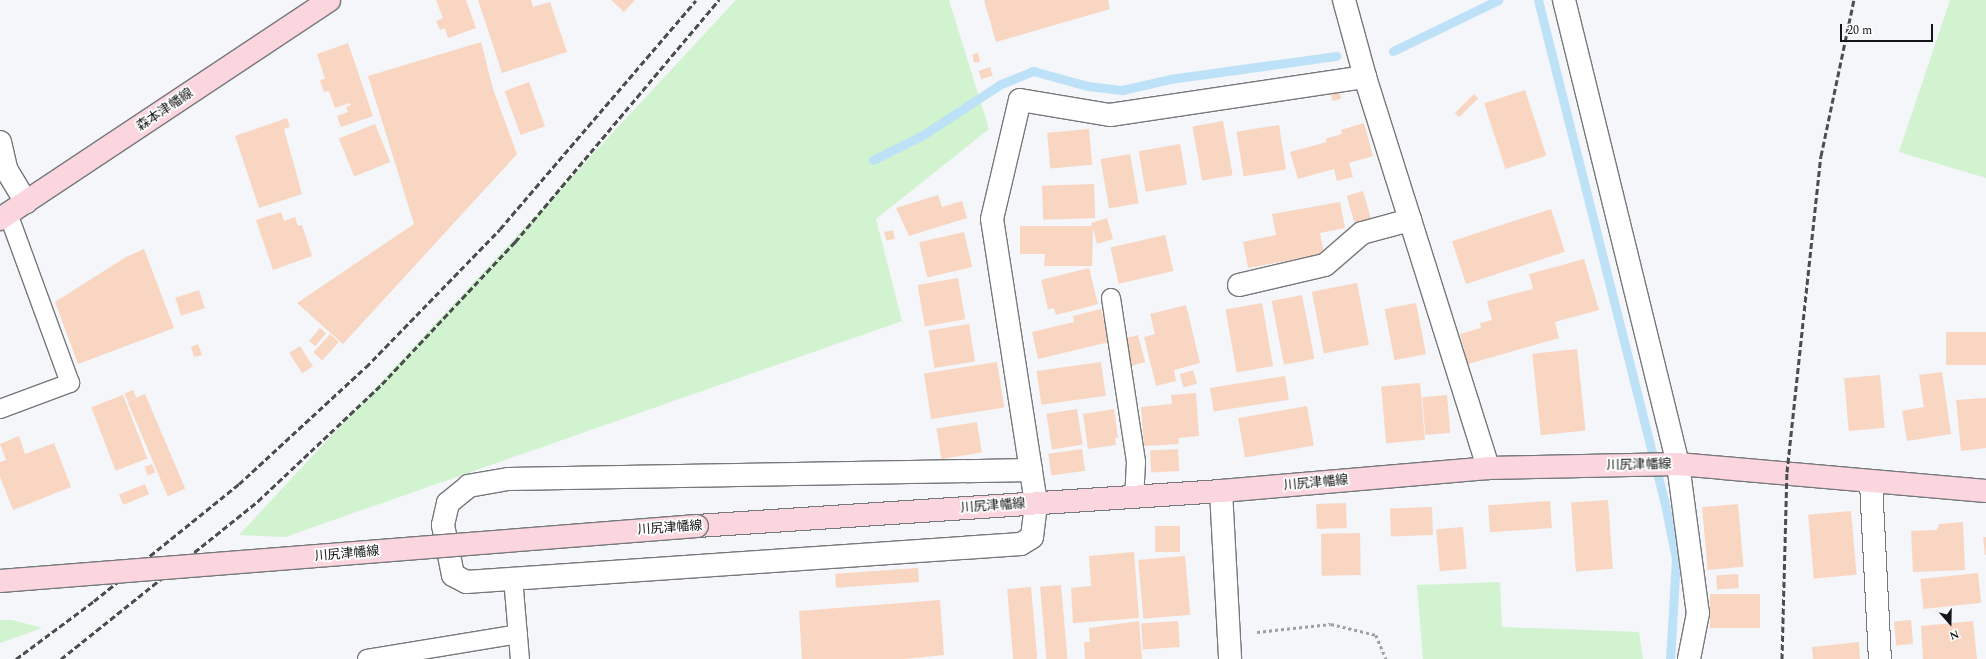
<!DOCTYPE html>
<meta charset="utf-8">
<style>
body{margin:0}
#map{position:relative;width:1986px;height:659px;overflow:hidden;background:#f4f6f9;font-family:Spectral,"Noto Sans JP",serif}
div>[style]{position:absolute}
[style*='--x']{left:calc(var(--x)*1px);top:calc(var(--y)*1px);width:calc(var(--w)*1px);rotate:calc(var(--a)*1deg)}
.green>*{inset:0;background:#d1f3cf}
.stream>*{height:9px;margin:-4.5px;padding:0 4.5px;transform-origin:4.5px;border-radius:4.5px;background:#bde1f6}
.building>*{inset:0;background:#f9d6c2;transform-origin:0 0}
.path>*{height:2.5px;margin-top:-1.25px;transform-origin:0;background:repeating-linear-gradient(90deg,#9ea0a2 0 3px,transparent 0 6px)}
.roads{filter:drop-shadow(1px 0 #76787b) drop-shadow(-1px 0 #76787b) drop-shadow(0 1px #76787b) drop-shadow(0 -1px #76787b)}
.service>*{height:18px;margin:-9px;padding:0 9px;transform-origin:9px;border-radius:9px;background:#fff}
.minor>*{height:22px;margin:-11px;padding:0 11px;transform-origin:11px;border-radius:11px;background:#fff}
.tertiary>*{height:22px;margin:-11px;padding:0 11px;transform-origin:11px;border-radius:11px;background:#fff}
.secondary>*{height:22px;margin:-11px;padding:0 11px;transform-origin:11px;border-radius:11px;background:#fbd6de}
.rail>*{height:3px;margin-top:-1.5px;transform-origin:0;background:repeating-linear-gradient(90deg,#4b4c4e 0 6px,transparent 0 9px)}
.bridges{filter:drop-shadow(1px 0 #76787b) drop-shadow(-1px 0 #76787b) drop-shadow(0 1px #76787b) drop-shadow(0 -1px #76787b)}
.secondary-bridge>*{height:22px;margin:-11px;padding:0 11px;transform-origin:11px;border-radius:11px;background:#fbd6de}
span{translate:-50% -50%;white-space:nowrap;text-align:center;line-height:1.15;-webkit-text-stroke:3.5px #fff;paint-order:stroke}
.street-label{font-size:13px;color:#141516}
.north{position:absolute;left:1930px;top:603px;width:40px;height:40px;-webkit-text-stroke:3px #fff;paint-order:stroke;rotate:160deg;font-size:11px;font-weight:700;line-height:16px;text-align:center;color:#141516}
.north::after{content:'';display:block;margin:auto;width:14px;height:18px;background:#141516;clip-path:polygon(50% 0,100% 100%,50% 72%,0 100%)}
.scale{position:absolute;left:1840px;top:24px;width:93px;height:18px;box-sizing:border-box;border:2px solid #141516;border-top:0;padding-left:5px;font-size:12px;line-height:14px;white-space:nowrap;color:#141516;-webkit-text-stroke:3px #fff;paint-order:stroke}
</style>
<div id="map">
<div class="green">
<i style="clip-path:polygon(736px 0,949px 0,989px 129px,876px 219px,902px 321px,285px 537px,239px 535px)"></i>
<i style="clip-path:polygon(1950px 0,1986px 0,1986px 178px,1899px 152px)"></i>
<i style="clip-path:polygon(1500px 582px,1502px 627px,1639px 632px,1643px 659px,1423px 659px,1417px 585px)"></i>
<i style="clip-path:polygon(0 620px,12px 620px,42px 628px,0 643px)"></i>
</div>
<div class="stream">
<i style="--x:1538;--y:0;--w:520;--a:75.86"></i>
<i style="--x:1665;--y:504;--w:56;--a:78.7"></i>
<i style="--x:1676;--y:559;--w:100;--a:93.4"></i>
<i style="--x:1393;--y:51;--w:117;--a:-25.9"></i>
<i style="--x:873;--y:160;--w:56;--a:-26.6"></i>
<i style="--x:923;--y:135;--w:93;--a:-33.2"></i>
<i style="--x:1001;--y:84;--w:35;--a:-22"></i>
<i style="--x:1033;--y:71;--w:57;--a:15.3"></i>
<i style="--x:1088;--y:86;--w:34;--a:7"></i>
<i style="--x:1122;--y:90;--w:49;--a:-12.9"></i>
<i style="--x:1170;--y:79;--w:168;--a:-7.9"></i>
</div>
<div class="building">
<i style="clip-path:polygon(436px 0,466px 0,476px 28px,448px 38px,445px 28px,440px 30px,436px 21px,443px 18px)"></i>
<i style="clip-path:polygon(478px 0,531px 0,533px 7px,550px 2px,567px 52px,502px 73px)"></i>
<i style="clip-path:polygon(611px 0,635px 0,624px 12px)"></i>
<i style="clip-path:polygon(984px 0,1108px 0,1110px 9px,996px 42px)"></i>
<i style="clip-path:polygon(481px 42px,493px 89px,517px 154px,343px 344px,297px 303px,414px 224px,368px 76px)"></i>
<i style="clip-path:polygon(348px 43px,373px 116px,341px 127px,337px 116px,348px 112px,346px 107px,351px 105px,350px 103px,335px 108px,329px 91px,324px 92px,320px 80px,325px 79px,317px 54px)"></i>
<i style="left:978px;top:53px;width:9px;height:6px;rotate:77deg"></i>
<i style="left:990px;top:67px;width:9px;height:12px;rotate:72deg"></i>
<i style="left:529px;top:82px;width:47px;height:26px;rotate:70deg"></i>
<i style="left:1525px;top:90px;width:69px;height:43px;rotate:72deg"></i>
<i style="clip-path:polygon(1340px 93px,1341px 99px,1332px 101px,1331px 94px)"></i>
<i style="left:1474px;top:94px;width:6px;height:27px;rotate:45deg"></i>
<i style="clip-path:polygon(287px 118px,290px 127px,284px 129px,302px 194px,259px 208px,235px 136px)"></i>
<i style="left:1223px;top:121px;width:55px;height:31px;rotate:80deg"></i>
<i style="clip-path:polygon(1364px 123px,1373px 156px,1349px 163px,1353px 177px,1337px 181px,1334px 169px,1298px 179px,1290px 152px,1327px 142px,1325px 139px,1342px 134px,1341px 130px)"></i>
<i style="left:375px;top:124px;width:41px;height:39px;rotate:68deg"></i>
<i style="left:1279px;top:125px;width:45px;height:43px;rotate:81deg"></i>
<i style="left:1089px;top:129px;width:36px;height:42px;rotate:85deg"></i>
<i style="left:1180px;top:144px;width:41px;height:42px;rotate:80deg"></i>
<i style="left:1130px;top:154px;width:50px;height:30px;rotate:80deg"></i>
<i style="left:1094px;top:184px;width:34px;height:52px;rotate:88deg"></i>
<i style="left:1363px;top:191px;width:32px;height:17px;rotate:74deg"></i>
<i style="clip-path:polygon(938px 195px,942px 207px,962px 201px,967px 218px,909px 236px,896px 208px)"></i>
<i style="clip-path:polygon(1340px 202px,1345px 228px,1320px 233px,1324px 254px,1248px 268px,1243px 242px,1276px 235px,1272px 214px)"></i>
<i style="left:1551px;top:209px;width:45px;height:104px;rotate:72deg"></i>
<i style="clip-path:polygon(281px 212px,284px 221px,295px 217px,298px 226px,302px 225px,312px 256px,273px 270px,256px 220px)"></i>
<i style="clip-path:polygon(1107px 218px,1113px 239px,1097px 244px,1093px 228px,1092px 266px,1044px 266px,1045px 254px,1020px 254px,1020px 226px,1092px 226px,1091px 223px)"></i>
<i style="left:893px;top:230px;width:9px;height:9px;rotate:77deg"></i>
<i style="left:964px;top:232px;width:36px;height:46px;rotate:77deg"></i>
<i style="left:1165px;top:235px;width:37px;height:56px;rotate:77deg"></i>
<i style="clip-path:polygon(144px 249px,174px 328px,78px 364px,55px 302px,126px 257px)"></i>
<i style="clip-path:polygon(1584px 259px,1599px 310px,1555px 322px,1559px 338px,1468px 364px,1460px 334px,1481px 328px,1480px 323px,1492px 320px,1487px 301px,1533px 289px,1529px 274px)"></i>
<i style="clip-path:polygon(1089px 268px,1098px 304px,1056px 315px,1054px 308px,1048px 309px,1041px 280px)"></i>
<i style="left:958px;top:278px;width:42px;height:41px;rotate:80deg"></i>
<i style="left:1357px;top:283px;width:63px;height:46px;rotate:79deg"></i>
<i style="left:199px;top:290px;width:19px;height:25px;rotate:72deg"></i>
<i style="left:1302px;top:295px;width:65px;height:31px;rotate:79deg"></i>
<i style="left:1262px;top:303px;width:64px;height:37px;rotate:80deg"></i>
<i style="left:1416px;top:303px;width:52px;height:32px;rotate:79deg"></i>
<i style="clip-path:polygon(1186px 305px,1200px 363px,1174px 370px,1176px 381px,1156px 386px,1144px 337px,1155px 334px,1150px 314px)"></i>
<i style="clip-path:polygon(1101px 309px,1109px 342px,1038px 359px,1032px 332px,1074px 322px,1073px 316px)"></i>
<i style="left:969px;top:324px;width:38px;height:41px;rotate:81deg"></i>
<i style="left:320px;top:328px;width:8px;height:17px;rotate:40deg"></i>
<i style="left:1986px;top:332px;width:33px;height:40px;rotate:90deg"></i>
<i style="left:330px;top:334px;width:12px;height:25px;rotate:42deg"></i>
<i style="left:1138px;top:335px;width:28px;height:16px;rotate:75deg"></i>
<i style="clip-path:polygon(198px 344px,202px 355px,194px 357px,191px 347px)"></i>
<i style="left:300px;top:346px;width:24px;height:13px;rotate:57deg"></i>
<i style="left:1577px;top:349px;width:82px;height:45px;rotate:84deg"></i>
<i style="left:997px;top:362px;width:46px;height:74px;rotate:81deg"></i>
<i style="left:1101px;top:362px;width:34px;height:65px;rotate:82deg"></i>
<i style="left:1193px;top:370px;width:14px;height:14px;rotate:73deg"></i>
<i style="clip-path:polygon(1942px 372px,1951px 434px,1907px 441px,1902px 411px,1924px 407px,1919px 375px)"></i>
<i style="left:1880px;top:375px;width:53px;height:36px;rotate:85deg"></i>
<i style="left:1285px;top:376px;width:24px;height:76px;rotate:81deg"></i>
<i style="left:1420px;top:383px;width:57px;height:39px;rotate:85deg"></i>
<i style="left:133px;top:390px;width:8px;height:9px;rotate:67deg"></i>
<i style="clip-path:polygon(1196px 393px,1199px 436px,1178px 438px,1179px 444px,1144px 446px,1141px 407px,1172px 404px,1171px 395px)"></i>
<i style="left:145px;top:394px;width:103px;height:19px;rotate:67deg"></i>
<i style="left:123px;top:395px;width:68px;height:34px;rotate:69deg"></i>
<i style="left:1447px;top:395px;width:38px;height:25px;rotate:85deg"></i>
<i style="clip-path:polygon(1986px 398px,1986px 448px,1961px 451px,1956px 400px)"></i>
<i style="left:1307px;top:406px;width:40px;height:70px;rotate:80deg"></i>
<i style="left:1077px;top:409px;width:36px;height:31px;rotate:81deg"></i>
<i style="clip-path:polygon(1114px 409px,1118px 438px,1115px 438px,1116px 445px,1088px 449px,1083px 414px)"></i>
<i style="left:977px;top:422px;width:31px;height:41px;rotate:81deg"></i>
<i style="clip-path:polygon(19px 436px,25px 454px,54px 443px,71px 487px,13px 510px,0 477px,0 462px,6px 460px,0 444px)"></i>
<i style="left:1082px;top:449px;width:22px;height:34px;rotate:82deg"></i>
<i style="left:1178px;top:449px;width:22px;height:28px;rotate:87deg"></i>
<i style="left:152px;top:464px;width:9px;height:8px;rotate:69deg"></i>
<i style="left:145px;top:484px;width:11px;height:28px;rotate:68deg"></i>
<i style="left:1608px;top:500px;width:69px;height:37px;rotate:86deg"></i>
<i style="left:1550px;top:501px;width:27px;height:62px;rotate:86deg"></i>
<i style="left:1346px;top:503px;width:25px;height:30px;rotate:88deg"></i>
<i style="left:1738px;top:504px;width:63px;height:36px;rotate:85deg"></i>
<i style="left:1432px;top:507px;width:28px;height:42px;rotate:88deg"></i>
<i style="left:1851px;top:511px;width:64px;height:43px;rotate:85deg"></i>
<i style="clip-path:polygon(1963px 522px,1965px 570px,1913px 572px,1911px 531px,1937px 530px,1939px 524px)"></i>
<i style="left:1155px;top:526px;width:25px;height:26px"></i>
<i style="left:1463px;top:527px;width:42px;height:27px;rotate:85deg"></i>
<i style="left:1360px;top:533px;width:42px;height:39px;rotate:89deg"></i>
<i style="clip-path:polygon(1983px 537px,1986px 537px,1986px 555px,1985px 555px)"></i>
<i style="clip-path:polygon(1134px 552px,1139px 618px,1073px 623px,1071px 588px,1091px 586px,1089px 556px)"></i>
<i style="left:1185px;top:556px;width:59px;height:47px;rotate:85deg"></i>
<i style="left:918px;top:568px;width:14px;height:83px;rotate:86deg"></i>
<i style="left:1978px;top:573px;width:30px;height:58px;rotate:84deg"></i>
<i style="left:1738px;top:574px;width:14px;height:22px;rotate:86deg"></i>
<i style="left:1061px;top:585px;width:74px;height:21px;rotate:85deg"></i>
<i style="left:1031px;top:587px;width:72px;height:24px;rotate:85deg"></i>
<i style="left:1710px;top:594px;width:50px;height:34px"></i>
<i style="clip-path:polygon(940px 600px,944px 655px,904px 659px,802px 659px,799px 611px)"></i>
<i style="left:1911px;top:620px;width:24px;height:17px;rotate:85deg"></i>
<i style="clip-path:polygon(1139px 621px,1142px 659px,1085px 659px,1084px 642px,1090px 642px,1089px 628px)"></i>
<i style="left:1178px;top:621px;width:26px;height:37px;rotate:86deg"></i>
<i style="clip-path:polygon(1973px 621px,1977px 659px,1923px 659px,1921px 626px)"></i>
<i style="clip-path:polygon(1859px 642px,1860px 659px,1813px 659px,1812px 647px)"></i>
</div>
<div class="path">
<i style="--x:1257;--y:632;--w:74;--a:-6.2"></i>
<i style="--x:1331;--y:624;--w:46;--a:13.7"></i>
<i style="--x:1376;--y:635;--w:26;--a:67"></i>
</div>
<div class="roads">
<div class="service">
<i style="--x:1111;--y:298;--w:166;--a:81.3"></i>
<i style="--x:1136;--y:462;--w:35;--a:93"></i>
<i style="--x:0;--y:409;--w:75;--a:-20.4"></i>
<i style="--x:70;--y:383;--w:180;--a:-110.1"></i>
<i style="--x:513;--y:578;--w:81;--a:85.1"></i>
<i style="--x:367;--y:659;--w:153;--a:-9.4"></i>
</div>
<div class="minor">
<i style="--x:1344;--y:0;--w:80;--a:74.7"></i>
<i style="--x:1365;--y:77;--w:410;--a:72.5"></i>
<i style="--x:1564;--y:0;--w:478;--a:76.2"></i>
<i style="--x:1678;--y:464;--w:150;--a:82.4"></i>
<i style="--x:1698;--y:613;--w:47;--a:101.1"></i>
<i style="--x:0;--y:142;--w:28;--a:77"></i>
<i style="--x:6;--y:169;--w:39;--a:59"></i>
<i style="--x:1239;--y:285;--w:88;--a:-13.1"></i>
<i style="--x:1325;--y:265;--w:49;--a:-40.9"></i>
<i style="--x:1362;--y:233;--w:50;--a:-15.2"></i>
<i style="--x:1031;--y:470;--w:523;--a:179.01"></i>
<i style="--x:508;--y:479;--w:40;--a:170"></i>
<i style="--x:469;--y:486;--w:27;--a:141"></i>
<i style="--x:448;--y:503;--w:23;--a:103"></i>
<i style="--x:443;--y:525;--w:51;--a:78.7"></i>
<i style="--x:453;--y:575;--w:15;--a:28"></i>
<i style="--x:466;--y:582;--w:556;--a:-3.92"></i>
<i style="--x:1021;--y:544;--w:13;--a:-32"></i>
<i style="--x:1032;--y:537;--w:34;--a:-83"></i>
<i style="--x:1036;--y:503;--w:287;--a:-98.8"></i>
<i style="--x:992;--y:219;--w:122;--a:-76.8"></i>
<i style="--x:1020;--y:100;--w:91;--a:9.5"></i>
<i style="--x:1110;--y:115;--w:258;--a:-8.5"></i>
<i style="--x:1871;--y:483;--w:176;--a:87.1"></i>
</div>
<div class="tertiary">
<i style="--x:1221;--y:491;--w:168;--a:86.9"></i>
</div>
<div class="secondary">
<i style="--x:0;--y:219;--w:395;--a:-33.6"></i>
<i style="--x:697;--y:526;--w:525;--a:-3.82"></i>
<i style="--x:1221;--y:491;--w:268;--a:-4.9"></i>
<i style="--x:1488;--y:468;--w:190;--a:-1.2"></i>
<i style="--x:1678;--y:464;--w:309;--a:5"></i>
</div>
</div>
<div class="rail">
<i style="--x:16;--y:659;--w:97;--a:-36.6"></i>
<i style="--x:94;--y:601;--w:186;--a:-38.9"></i>
<i style="--x:239;--y:484;--w:173;--a:-42.7"></i>
<i style="--x:366;--y:367;--w:192;--a:-45.8"></i>
<i style="--x:500;--y:229;--w:301;--a:-49.4"></i>
<i style="--x:61;--y:659;--w:253;--a:-38.7"></i>
<i style="--x:258;--y:501;--w:170;--a:-43.3"></i>
<i style="--x:382;--y:384;--w:195;--a:-46.9"></i>
<i style="--x:515;--y:242;--w:317;--a:-49.9"></i>
<i style="--x:1782;--y:659;--w:187;--a:-88.5"></i>
<i style="--x:1787;--y:472;--w:318;--a:-83.9"></i>
<i style="--x:1821;--y:156;--w:159;--a:-78.1"></i>
</div>
<div class="bridges">
<div class="secondary-bridge">
<i style="--x:0;--y:581;--w:699;--a:-4.51"></i>
</div>
</div>
<div class="street-label">
<span style="left:165px;top:110px;rotate:-34deg">森本津幡線</span>
<span style="left:1639px;top:465px;rotate:-1deg">川尻津幡線</span>
<span style="left:1316px;top:483px;rotate:-5deg">川尻津幡線</span>
<span style="left:993px;top:506px;rotate:-4deg">川尻津幡線</span>
<span style="left:670px;top:528px;rotate:-4deg">川尻津幡線</span>
<span style="left:347px;top:554px;rotate:-5deg">川尻津幡線</span>
</div>
<div class="north">N</div>
<div class="scale">20 m</div>
</div>
